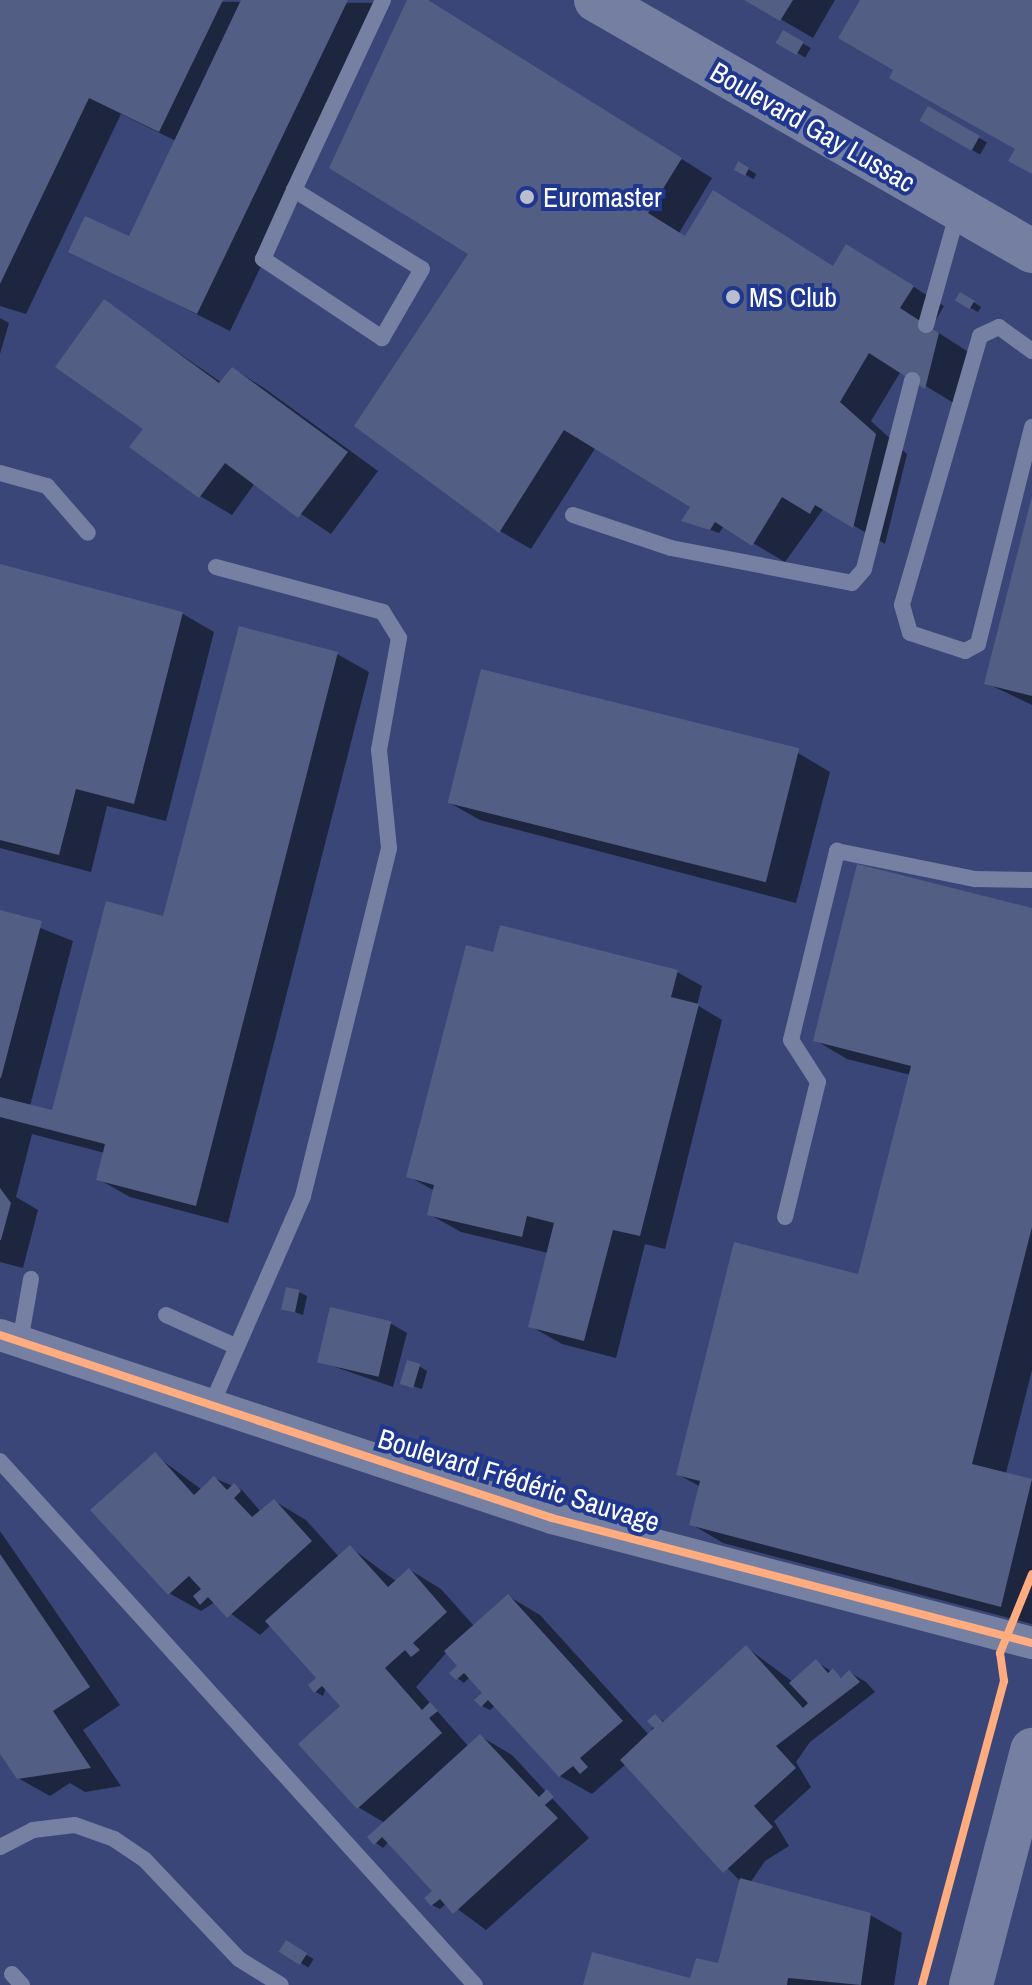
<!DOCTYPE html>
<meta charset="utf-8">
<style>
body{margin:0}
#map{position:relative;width:1032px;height:1985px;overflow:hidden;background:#394677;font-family:"Archivo Narrow",sans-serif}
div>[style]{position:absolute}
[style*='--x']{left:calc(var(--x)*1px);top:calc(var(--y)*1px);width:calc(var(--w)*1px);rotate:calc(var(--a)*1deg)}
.shadow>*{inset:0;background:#0007;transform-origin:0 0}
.building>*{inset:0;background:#535e85;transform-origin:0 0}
.service>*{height:16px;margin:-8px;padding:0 8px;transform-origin:8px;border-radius:8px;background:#7680a2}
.minor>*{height:32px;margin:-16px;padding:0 16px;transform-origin:16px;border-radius:16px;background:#7680a2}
.primary>*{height:44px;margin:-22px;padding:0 22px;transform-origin:22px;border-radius:22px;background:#757fa2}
.cycleway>*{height:8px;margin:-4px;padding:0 4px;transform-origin:4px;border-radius:4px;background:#ffac80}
.dots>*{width:22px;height:22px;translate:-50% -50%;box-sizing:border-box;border:4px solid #203790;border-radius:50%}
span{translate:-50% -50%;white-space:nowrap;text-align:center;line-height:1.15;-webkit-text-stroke:8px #203790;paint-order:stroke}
.street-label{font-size:28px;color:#fff}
.poi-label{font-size:28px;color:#fff}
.left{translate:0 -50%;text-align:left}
</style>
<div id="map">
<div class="shadow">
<i style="clip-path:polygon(0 0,387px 3px,230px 331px,71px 251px,130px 239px,176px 141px,121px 114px,26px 314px,0 306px)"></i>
<i style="clip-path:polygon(409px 0,444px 11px,712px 178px,679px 233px,686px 238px,835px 268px,879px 265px,944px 306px,931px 328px,970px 353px,957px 405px,901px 371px,871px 421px,907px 454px,885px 544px,824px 508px,785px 562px,724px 526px,719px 533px,684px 520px,692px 506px,596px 447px,531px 549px,500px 531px,471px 254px)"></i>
<i style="clip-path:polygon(748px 0,835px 0,813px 38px)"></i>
<i style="left:783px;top:32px;width:32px;height:11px;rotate:30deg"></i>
<i style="left:929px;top:109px;width:67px;height:14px;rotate:30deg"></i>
<i style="left:739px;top:164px;width:20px;height:6px;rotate:30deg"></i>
<i style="clip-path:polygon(961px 294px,981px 307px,978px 312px,957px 300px)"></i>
<i style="clip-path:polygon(105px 302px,222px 383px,233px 369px,264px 388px,378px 471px,331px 534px,255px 483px,232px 515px,200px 496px)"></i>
<i style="clip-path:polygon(0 318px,9px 323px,0 354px)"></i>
<i style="clip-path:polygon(1032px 509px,1032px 705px,986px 683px)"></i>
<i style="clip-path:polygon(0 566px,183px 614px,214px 632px,166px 821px,107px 806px,91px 872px,0 848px)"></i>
<i style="clip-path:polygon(337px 654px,369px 672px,228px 1223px,130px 1197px,98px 1179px,105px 1153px,32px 1134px,16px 1197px,38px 1210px,23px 1268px,0 1262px,0 912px,73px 941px,30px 1106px,53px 1113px,164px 918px)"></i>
<i style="clip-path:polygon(798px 753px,830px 772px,796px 903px,480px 820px,448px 802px)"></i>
<i style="clip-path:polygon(1032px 910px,1032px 1370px,1006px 1473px,1032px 1481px,1032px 1624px,723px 1543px,691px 1524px,701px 1487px,679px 1475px,860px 1276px,911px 1075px,847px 1059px,815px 1040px)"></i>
<i style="clip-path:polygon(494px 954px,677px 972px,702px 986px,697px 1005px,722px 1020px,665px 1249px,645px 1244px,616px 1358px,562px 1344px,530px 1326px,548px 1253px,461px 1232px,429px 1214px,435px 1191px,408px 1176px)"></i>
<i style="clip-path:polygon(299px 1292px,307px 1296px,303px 1315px,283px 1308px)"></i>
<i style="clip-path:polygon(390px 1323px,407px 1333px,393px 1387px,318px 1361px)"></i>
<i style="clip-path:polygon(419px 1366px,427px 1371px,422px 1389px,403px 1383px)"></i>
<i style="clip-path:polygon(155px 1455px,202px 1490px,214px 1478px,242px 1490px,261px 1512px,274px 1501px,306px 1520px,340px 1558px,350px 1547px,397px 1582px,410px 1570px,441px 1589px,474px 1626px,508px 1596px,540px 1615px,650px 1736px,656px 1716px,665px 1722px,746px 1647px,793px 1682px,817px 1662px,843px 1679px,849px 1672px,866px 1682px,875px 1692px,810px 1742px,796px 1762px,811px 1787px,774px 1821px,789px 1846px,765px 1861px,750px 1883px,870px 1915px,902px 1933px,894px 1985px,585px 1985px,692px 1981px,719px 1965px,741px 1882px,626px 1764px,592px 1794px,560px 1776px,499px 1702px,490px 1710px,482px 1706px,486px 1693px,474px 1673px,464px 1683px,457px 1678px,460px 1666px,447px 1652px,416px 1687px,469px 1747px,480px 1736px,512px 1755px,589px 1838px,486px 1930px,448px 1902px,440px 1909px,432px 1905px,441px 1896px,392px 1838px,383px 1848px,376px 1843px,385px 1823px,358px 1807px,343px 1707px,328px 1682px,323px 1696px,316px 1692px,324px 1677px,271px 1625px,260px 1635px,215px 1602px,201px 1611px,169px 1593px)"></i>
<i style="clip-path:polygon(0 1531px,120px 1705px,83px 1730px,121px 1786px,85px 1792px,70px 1783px,50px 1796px,18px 1778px,0 1750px)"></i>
<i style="left:287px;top:1943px;width:31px;height:10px;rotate:31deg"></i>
</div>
<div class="building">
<i style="clip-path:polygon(0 0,223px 0,159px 132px,89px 98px,0 284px)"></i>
<i style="clip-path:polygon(241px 0,348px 0,197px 314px,68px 252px,85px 216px,129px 236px)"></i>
<i style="clip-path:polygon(407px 0,428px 0,682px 158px,648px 213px,685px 236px,713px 190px,833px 266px,846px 244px,914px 286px,900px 308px,939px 333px,925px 389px,869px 353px,840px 402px,876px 434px,853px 528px,815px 505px,810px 514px,782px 497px,752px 546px,715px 522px,710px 530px,681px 521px,690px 507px,564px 430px,499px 533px,354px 426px,468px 254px,329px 168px)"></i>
<i style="clip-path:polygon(744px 0,793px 0,780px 21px)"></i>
<i style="clip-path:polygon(860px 0,1032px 0,1032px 174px,1008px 161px,1015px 149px,889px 78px,893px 70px,838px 38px)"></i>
<i style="left:783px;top:30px;width:24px;height:15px;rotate:30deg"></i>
<i style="left:928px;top:106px;width:60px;height:17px;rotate:30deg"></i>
<i style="clip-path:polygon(738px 161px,749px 168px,745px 176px,734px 170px)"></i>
<i style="left:960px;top:292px;width:17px;height:10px;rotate:31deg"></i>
<i style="clip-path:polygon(104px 299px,219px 383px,232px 367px,348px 452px,298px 518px,225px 463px,199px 498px,129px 447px,143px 429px,55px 367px)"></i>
<i style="clip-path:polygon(1032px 496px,1032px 696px,984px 684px)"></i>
<i style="clip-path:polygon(0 564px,183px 612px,134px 804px,76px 789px,59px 855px,0 840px)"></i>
<i style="clip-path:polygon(239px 626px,338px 652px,196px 1206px,96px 1180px,105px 1144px,0 1117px,0 1097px,52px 1110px,106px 901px,163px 916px)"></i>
<i style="left:481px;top:669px;width:328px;height:138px;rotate:14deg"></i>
<i style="clip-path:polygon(857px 864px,1032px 908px,1032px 1227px,972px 1464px,1032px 1479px,1001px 1607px,689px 1525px,700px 1481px,676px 1475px,734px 1242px,858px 1274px,911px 1066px,813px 1041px)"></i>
<i style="clip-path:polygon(0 910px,42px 921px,1px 1078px,0 1078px)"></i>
<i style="clip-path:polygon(500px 925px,678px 970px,671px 997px,699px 1004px,640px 1236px,613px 1230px,584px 1341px,528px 1327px,554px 1223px,527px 1216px,522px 1237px,427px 1215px,434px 1185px,406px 1177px,466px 945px,493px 952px)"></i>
<i style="clip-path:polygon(0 1188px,11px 1203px,1px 1240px,0 1240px)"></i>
<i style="left:286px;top:1287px;width:14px;height:23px;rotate:12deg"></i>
<i style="left:330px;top:1307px;width:63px;height:57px;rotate:13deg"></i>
<i style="left:407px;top:1360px;width:14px;height:25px;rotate:17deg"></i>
<i style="clip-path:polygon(155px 1452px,194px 1495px,214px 1476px,227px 1490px,234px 1483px,241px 1491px,234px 1498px,252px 1517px,274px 1499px,312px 1541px,227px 1618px,208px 1597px,200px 1605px,193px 1596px,201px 1589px,189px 1576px,168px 1595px,90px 1510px)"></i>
<i style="clip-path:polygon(350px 1545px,388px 1587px,409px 1568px,447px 1612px,413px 1643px,420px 1650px,411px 1657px,405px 1650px,385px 1668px,422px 1710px,430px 1702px,438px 1711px,429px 1718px,442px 1733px,357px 1809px,298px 1744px,340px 1706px,322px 1686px,314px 1693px,308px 1685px,316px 1678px,265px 1621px)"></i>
<i style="clip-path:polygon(0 1554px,90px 1687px,53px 1711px,91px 1768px,17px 1779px,0 1754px)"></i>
<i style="clip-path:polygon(508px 1594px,623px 1721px,580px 1758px,588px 1767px,580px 1774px,573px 1766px,559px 1777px,488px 1700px,481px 1707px,474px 1700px,482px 1693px,464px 1673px,456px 1680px,449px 1673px,457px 1666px,444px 1651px)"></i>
<i style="clip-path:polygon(746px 1645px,803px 1708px,808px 1703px,789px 1683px,816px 1659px,828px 1673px,833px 1668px,841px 1678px,849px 1670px,860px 1682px,776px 1746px,796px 1768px,754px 1806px,773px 1827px,723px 1873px,620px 1760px,654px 1728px,647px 1721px,655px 1714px,663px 1722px)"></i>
<i style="clip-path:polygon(480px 1734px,539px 1797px,547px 1789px,554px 1797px,545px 1805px,558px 1818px,453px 1914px,440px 1899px,431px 1906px,424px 1898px,432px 1891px,382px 1837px,374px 1845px,367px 1837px)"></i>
<i style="clip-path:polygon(740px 1878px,871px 1913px,861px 1985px,788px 1978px,787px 1985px,583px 1985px,592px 1952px,690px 1978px,696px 1958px,718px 1963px)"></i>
<i style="left:286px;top:1940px;width:25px;height:14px;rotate:32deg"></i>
</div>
<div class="service">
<i style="--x:294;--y:190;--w:150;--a:31.7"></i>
<i style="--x:422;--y:269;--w:80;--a:120.1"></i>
<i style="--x:382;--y:338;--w:143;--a:-146.4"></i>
<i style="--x:263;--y:259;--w:76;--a:-65.8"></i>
<i style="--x:294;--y:190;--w:210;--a:-64.9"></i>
<i style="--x:926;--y:325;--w:118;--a:-74.3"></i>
<i style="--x:1032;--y:351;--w:41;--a:-144"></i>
<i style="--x:999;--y:327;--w:21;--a:155"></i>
<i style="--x:980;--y:336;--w:280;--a:106.2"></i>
<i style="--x:902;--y:605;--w:29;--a:74"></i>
<i style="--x:910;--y:633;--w:58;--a:18.1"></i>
<i style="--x:965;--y:651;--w:15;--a:-28"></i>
<i style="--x:978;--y:644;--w:224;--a:-76"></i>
<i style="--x:0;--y:473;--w:49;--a:15.5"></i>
<i style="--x:47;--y:486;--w:62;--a:48.9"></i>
<i style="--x:573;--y:515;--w:103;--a:18.6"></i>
<i style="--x:671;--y:548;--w:184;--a:10.9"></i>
<i style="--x:852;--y:583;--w:18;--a:-49"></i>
<i style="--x:864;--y:569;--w:195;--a:-75.7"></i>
<i style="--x:785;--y:1217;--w:139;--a:-76.3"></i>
<i style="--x:818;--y:1082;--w:50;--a:-122.7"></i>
<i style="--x:791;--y:1040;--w:195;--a:-76.3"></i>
<i style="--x:837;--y:851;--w:141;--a:11.5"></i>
<i style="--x:975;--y:879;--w:57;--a:1"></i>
<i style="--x:166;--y:1315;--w:76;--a:24.2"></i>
<i style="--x:20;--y:1342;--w:64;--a:-80.1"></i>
<i style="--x:211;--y:1406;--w:229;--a:-66.3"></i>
<i style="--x:303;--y:1196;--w:358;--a:-76.1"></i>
<i style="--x:389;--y:848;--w:99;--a:-95.8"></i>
<i style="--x:379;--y:750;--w:114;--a:-79.9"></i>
<i style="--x:399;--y:638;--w:31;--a:-122"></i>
<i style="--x:383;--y:612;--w:173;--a:-164.9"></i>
<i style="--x:0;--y:1461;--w:707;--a:47.81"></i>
<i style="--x:0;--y:1847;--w:37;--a:-27"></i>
<i style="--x:33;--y:1830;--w:42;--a:-6.8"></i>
<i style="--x:75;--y:1825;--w:41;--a:19.7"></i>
<i style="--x:114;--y:1839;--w:36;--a:34"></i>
<i style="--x:144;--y:1859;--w:138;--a:46.5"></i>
<i style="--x:239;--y:1959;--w:49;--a:31.8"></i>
<i style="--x:12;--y:1974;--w:15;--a:48"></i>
</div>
<div class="minor">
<i style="--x:0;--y:1335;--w:582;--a:18.34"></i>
<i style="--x:552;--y:1518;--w:496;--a:14.6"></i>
</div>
<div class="primary">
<i style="--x:596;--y:0;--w:503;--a:29.93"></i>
<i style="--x:971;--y:1985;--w:243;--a:-75.4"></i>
</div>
<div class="cycleway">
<i style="--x:0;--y:1335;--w:582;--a:18.34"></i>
<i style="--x:552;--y:1518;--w:496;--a:14.6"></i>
<i style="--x:922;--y:1985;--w:315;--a:-74.9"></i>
<i style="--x:1004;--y:1681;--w:28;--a:-98"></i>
<i style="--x:1000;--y:1653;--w:85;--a:-67.9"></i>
</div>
<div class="dots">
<i style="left:527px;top:197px;background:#babecf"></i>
<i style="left:733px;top:297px;background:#babecf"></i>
</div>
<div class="street-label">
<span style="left:813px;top:127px;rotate:30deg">Boulevard Gay Lussac</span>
<span style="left:519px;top:1480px;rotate:17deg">Boulevard Frédéric Sauvage</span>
</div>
<div class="poi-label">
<span class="left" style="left:543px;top:197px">Euromaster</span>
<span class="left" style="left:749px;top:297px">MS Club</span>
</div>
</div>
